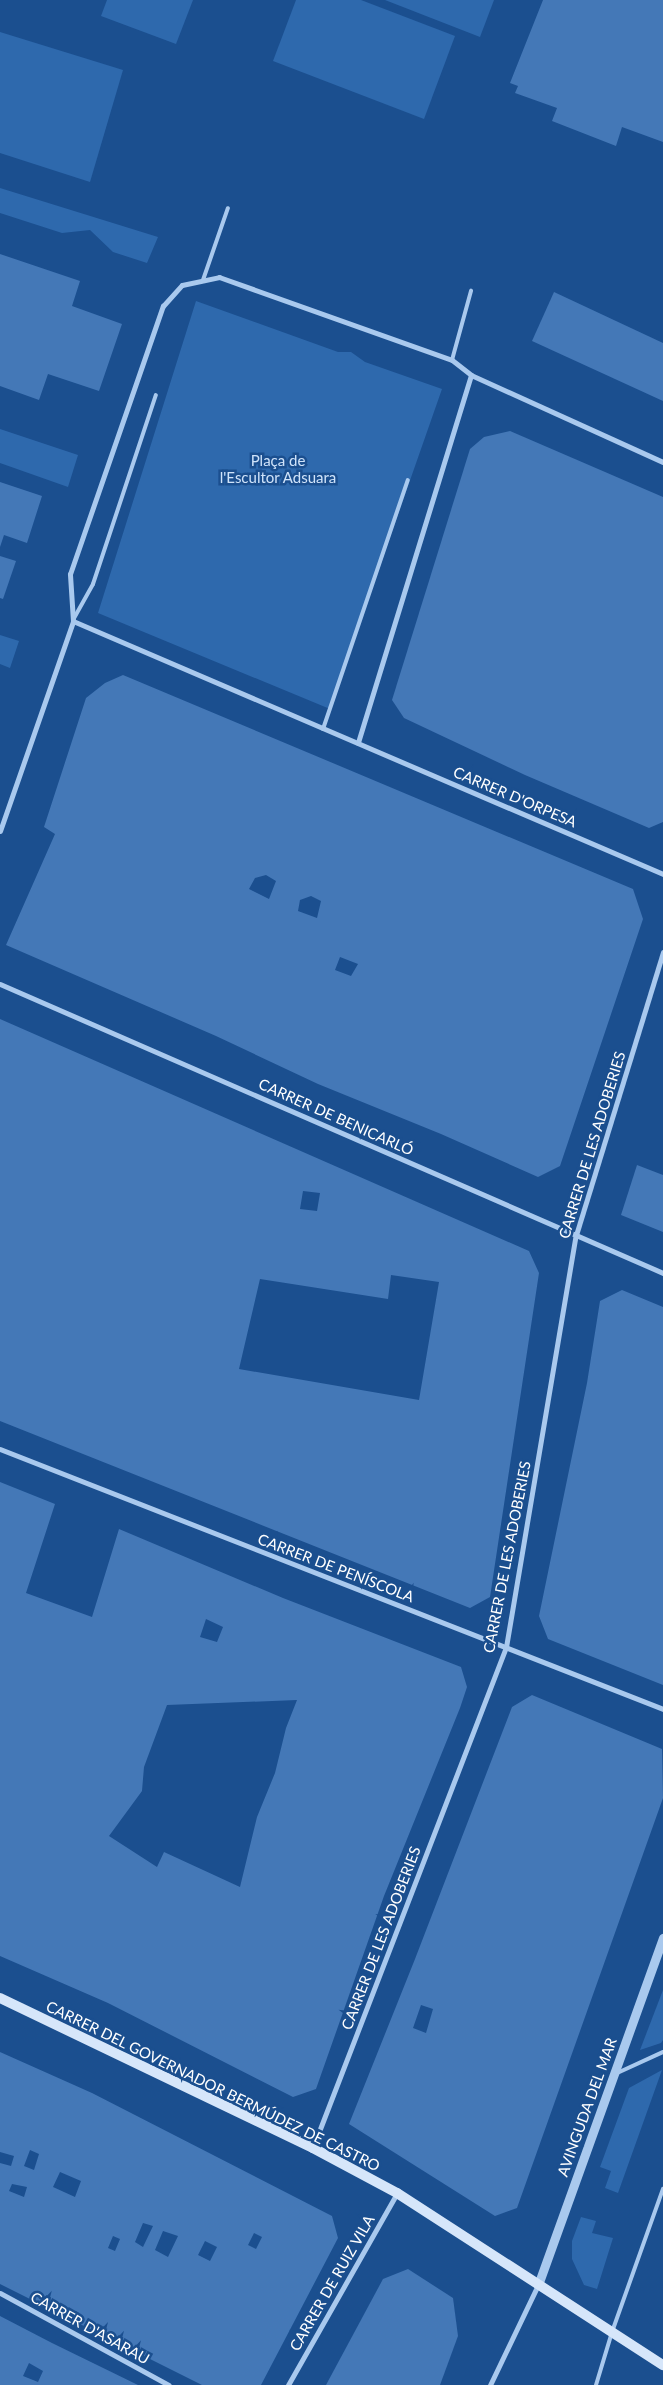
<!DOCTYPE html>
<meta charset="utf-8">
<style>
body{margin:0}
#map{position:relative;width:663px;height:2385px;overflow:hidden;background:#1b4f8f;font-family:Lato,sans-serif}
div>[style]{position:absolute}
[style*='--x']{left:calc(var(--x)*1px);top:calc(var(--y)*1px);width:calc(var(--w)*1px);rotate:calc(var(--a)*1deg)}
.green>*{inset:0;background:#2e69ad}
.building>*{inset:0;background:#4478b7}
.service>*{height:4px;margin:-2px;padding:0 2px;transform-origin:2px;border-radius:2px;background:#a9c9ee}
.minor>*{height:5px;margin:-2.5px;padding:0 2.5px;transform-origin:2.5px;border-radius:2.5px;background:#a9c9ee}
.tertiary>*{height:9px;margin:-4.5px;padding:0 4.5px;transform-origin:4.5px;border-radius:4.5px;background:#a9c9ee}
.secondary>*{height:10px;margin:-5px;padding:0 5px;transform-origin:5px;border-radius:5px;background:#d6e6fa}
span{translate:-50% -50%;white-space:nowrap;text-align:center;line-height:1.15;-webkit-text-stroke:5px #1b4f8f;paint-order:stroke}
.park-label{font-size:15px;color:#cfe3fa}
.street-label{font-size:15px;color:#fff}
</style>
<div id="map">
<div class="green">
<i style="clip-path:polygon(107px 0,193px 0,176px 44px,101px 16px)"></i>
<i style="clip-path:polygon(296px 0,361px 0,455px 36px,424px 119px,273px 61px)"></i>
<i style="clip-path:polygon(385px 0,494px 0,480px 37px)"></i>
<i style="clip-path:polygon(0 32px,123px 70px,90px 182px,0 153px)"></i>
<i style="clip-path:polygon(0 188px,158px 237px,147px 263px,113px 252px,90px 230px,62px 233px,0 213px)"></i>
<i style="clip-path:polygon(196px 301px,338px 352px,351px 352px,365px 362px,442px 389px,330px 709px,98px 613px)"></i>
<i style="clip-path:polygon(0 429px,78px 455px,68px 487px,0 463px)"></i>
<i style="clip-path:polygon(0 635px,19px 641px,10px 668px,0 664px)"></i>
<i style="clip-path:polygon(663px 1990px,663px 2040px,661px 2043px,640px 2050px)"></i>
<i style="clip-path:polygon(662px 2070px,618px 2193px,605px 2188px,611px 2171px,600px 2167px,629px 2088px)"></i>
<i style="clip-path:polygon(581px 2217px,596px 2221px,592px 2233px,613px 2238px,597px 2289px,584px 2285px,572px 2259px,572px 2241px)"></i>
</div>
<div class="building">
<i style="clip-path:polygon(543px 0,663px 0,663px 142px,622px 127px,616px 146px,552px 121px,557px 108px,515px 93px,518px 86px,510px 83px)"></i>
<i style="clip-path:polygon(0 254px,80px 281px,72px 306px,122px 324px,99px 391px,48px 374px,39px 400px,0 386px)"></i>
<i style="clip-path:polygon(554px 292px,663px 343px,663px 401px,532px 341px)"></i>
<i style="clip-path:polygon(510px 431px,663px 497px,663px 822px,649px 828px,525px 775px,404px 718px,392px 700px,470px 449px,484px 437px)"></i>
<i style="clip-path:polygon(0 482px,42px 496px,27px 543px,4px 535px,0 547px)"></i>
<i style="clip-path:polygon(0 556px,16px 561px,3px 599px,0 598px)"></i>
<i style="clip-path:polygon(evenodd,123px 675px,633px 889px,643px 919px,560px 1166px,538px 1177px,441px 1134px,318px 1084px,216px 1036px,6px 945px,55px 834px,44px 827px,86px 698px,105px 683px,123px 675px,266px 875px,276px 881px,269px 899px,249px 889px,255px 878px,266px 875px,123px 675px,311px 896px,321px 901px,317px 918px,298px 911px,300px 900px,311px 896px,123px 675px,340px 957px,358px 964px,351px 976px,335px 970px,340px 957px)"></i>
<i style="clip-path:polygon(evenodd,0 1019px,529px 1251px,539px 1273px,490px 1597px,470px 1608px,0 1421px,0 1019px,303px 1191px,320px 1193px,317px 1211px,300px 1209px,303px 1191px,0 1019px,391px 1275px,439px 1282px,419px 1400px,239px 1369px,260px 1279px,388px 1299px,391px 1275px)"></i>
<i style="clip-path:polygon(637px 1165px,663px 1175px,663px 1232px,621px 1215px)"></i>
<i style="clip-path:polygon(622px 1290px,663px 1307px,663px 1685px,548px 1639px,539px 1616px,587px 1383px,600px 1301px)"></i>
<i style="clip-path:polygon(evenodd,0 1482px,55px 1504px,26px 1593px,92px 1617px,119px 1529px,283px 1598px,461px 1667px,467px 1687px,460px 1708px,384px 1896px,316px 2089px,293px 2097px,108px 2003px,0 1956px,0 1482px,206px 1619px,223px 1627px,217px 1642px,200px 1637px,206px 1619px,0 1482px,297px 1700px,286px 1728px,275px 1773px,257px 1817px,240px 1887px,164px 1852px,157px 1867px,109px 1836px,142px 1791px,144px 1767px,167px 1705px,297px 1700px)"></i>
<i style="clip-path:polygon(evenodd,532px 1695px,662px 1749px,663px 1798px,517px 2208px,495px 2216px,349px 2124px,415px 1959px,512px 1707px,532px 1695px,421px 2005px,433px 2009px,426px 2033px,413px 2028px,421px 2005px)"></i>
<i style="clip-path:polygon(evenodd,0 2052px,92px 2093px,332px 2216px,338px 2238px,261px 2385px,202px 2385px,0 2284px,0 2163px,11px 2166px,14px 2156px,0 2152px,0 2052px,30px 2150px,39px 2154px,34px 2170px,24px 2166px,30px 2150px,0 2052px,60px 2172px,81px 2181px,75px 2197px,53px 2187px,60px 2172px,0 2052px,12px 2184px,27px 2187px,24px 2197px,9px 2191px,12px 2184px,0 2052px,143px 2223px,153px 2226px,143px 2247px,135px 2242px,143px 2223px,0 2052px,163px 2231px,178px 2236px,168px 2257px,155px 2250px,163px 2231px,0 2052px,254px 2233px,262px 2237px,256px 2249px,248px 2245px,254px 2233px,0 2052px,113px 2236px,120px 2239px,115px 2251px,108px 2248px,113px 2236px,0 2052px,205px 2241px,217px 2247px,210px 2261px,198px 2255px,205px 2241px)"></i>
<i style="clip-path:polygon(408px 2269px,453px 2298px,458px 2336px,440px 2385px,326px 2385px,383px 2279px)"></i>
<i style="clip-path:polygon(evenodd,0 2316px,52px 2343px,138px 2385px,0 2385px,0 2316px,29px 2363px,43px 2371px,38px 2382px,23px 2376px,29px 2363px)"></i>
</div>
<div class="service">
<i style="--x:203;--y:280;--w:76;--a:-70.9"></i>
<i style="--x:452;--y:360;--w:72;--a:-74.6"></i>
<i style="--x:73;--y:620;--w:41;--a:-60.9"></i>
<i style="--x:93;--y:584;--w:199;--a:-71.6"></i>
<i style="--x:323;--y:729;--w:263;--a:-71.2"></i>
<i style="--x:615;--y:2074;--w:53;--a:-24.6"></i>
<i style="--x:596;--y:2385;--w:55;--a:-73.2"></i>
<i style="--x:612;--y:2332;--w:152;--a:-70.4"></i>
</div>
<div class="minor">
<i style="--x:471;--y:375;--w:211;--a:24.4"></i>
<i style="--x:73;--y:621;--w:642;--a:23.21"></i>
<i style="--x:0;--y:831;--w:222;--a:-70.8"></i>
<i style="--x:73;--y:621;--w:47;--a:-93.7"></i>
<i style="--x:70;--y:574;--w:284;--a:-70.9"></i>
<i style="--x:163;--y:306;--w:28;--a:-48"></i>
<i style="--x:182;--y:285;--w:38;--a:-12"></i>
<i style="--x:219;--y:277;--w:247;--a:19.6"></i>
<i style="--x:452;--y:360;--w:24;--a:38"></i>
<i style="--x:471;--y:375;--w:385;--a:107.1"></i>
<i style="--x:0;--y:984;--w:723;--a:23.55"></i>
<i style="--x:0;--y:1449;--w:712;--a:21.41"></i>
<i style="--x:313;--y:2147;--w:536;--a:-68.89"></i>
<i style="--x:506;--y:1647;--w:418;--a:-80.4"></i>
<i style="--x:576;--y:1235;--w:296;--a:-72.9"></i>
<i style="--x:0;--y:2293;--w:192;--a:28.6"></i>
<i style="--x:288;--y:2385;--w:221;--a:-60.4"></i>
<i style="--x:490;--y:2385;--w:111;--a:-64.4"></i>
</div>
<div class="tertiary">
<i style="--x:538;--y:2285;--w:369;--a:-70.2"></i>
</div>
<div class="secondary">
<i style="--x:0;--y:1998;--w:347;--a:25.6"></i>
<i style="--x:313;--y:2148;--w:95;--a:28.2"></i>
<i style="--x:397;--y:2193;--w:317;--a:32.9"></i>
</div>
<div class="park-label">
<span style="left:278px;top:469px">Plaça de<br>l'Escultor Adsuara</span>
</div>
<div class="street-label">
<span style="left:515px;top:797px;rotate:23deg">CARRER D'ORPESA</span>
<span style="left:336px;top:1117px;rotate:24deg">CARRER DE BENICARLÓ</span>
<span style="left:592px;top:1145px;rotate:-73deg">CARRER DE LES ADOBERIES</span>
<span style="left:507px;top:1557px;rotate:-79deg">CARRER DE LES ADOBERIES</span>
<span style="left:336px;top:1568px;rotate:21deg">CARRER DE PENÍSCOLA</span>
<span style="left:381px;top:1938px;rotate:-69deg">CARRER DE LES ADOBERIES</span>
<span style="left:213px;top:2086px;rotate:26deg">CARRER DEL GOVERNADOR BERMÚDEZ DE CASTRO</span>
<span style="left:587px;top:2107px;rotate:-70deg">AVINGUDA DEL MAR</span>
<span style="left:332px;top:2283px;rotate:-60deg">CARRER DE RUIZ VILA</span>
<span style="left:90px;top:2328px;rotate:29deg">CARRER D'ASARAU</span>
</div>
</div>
